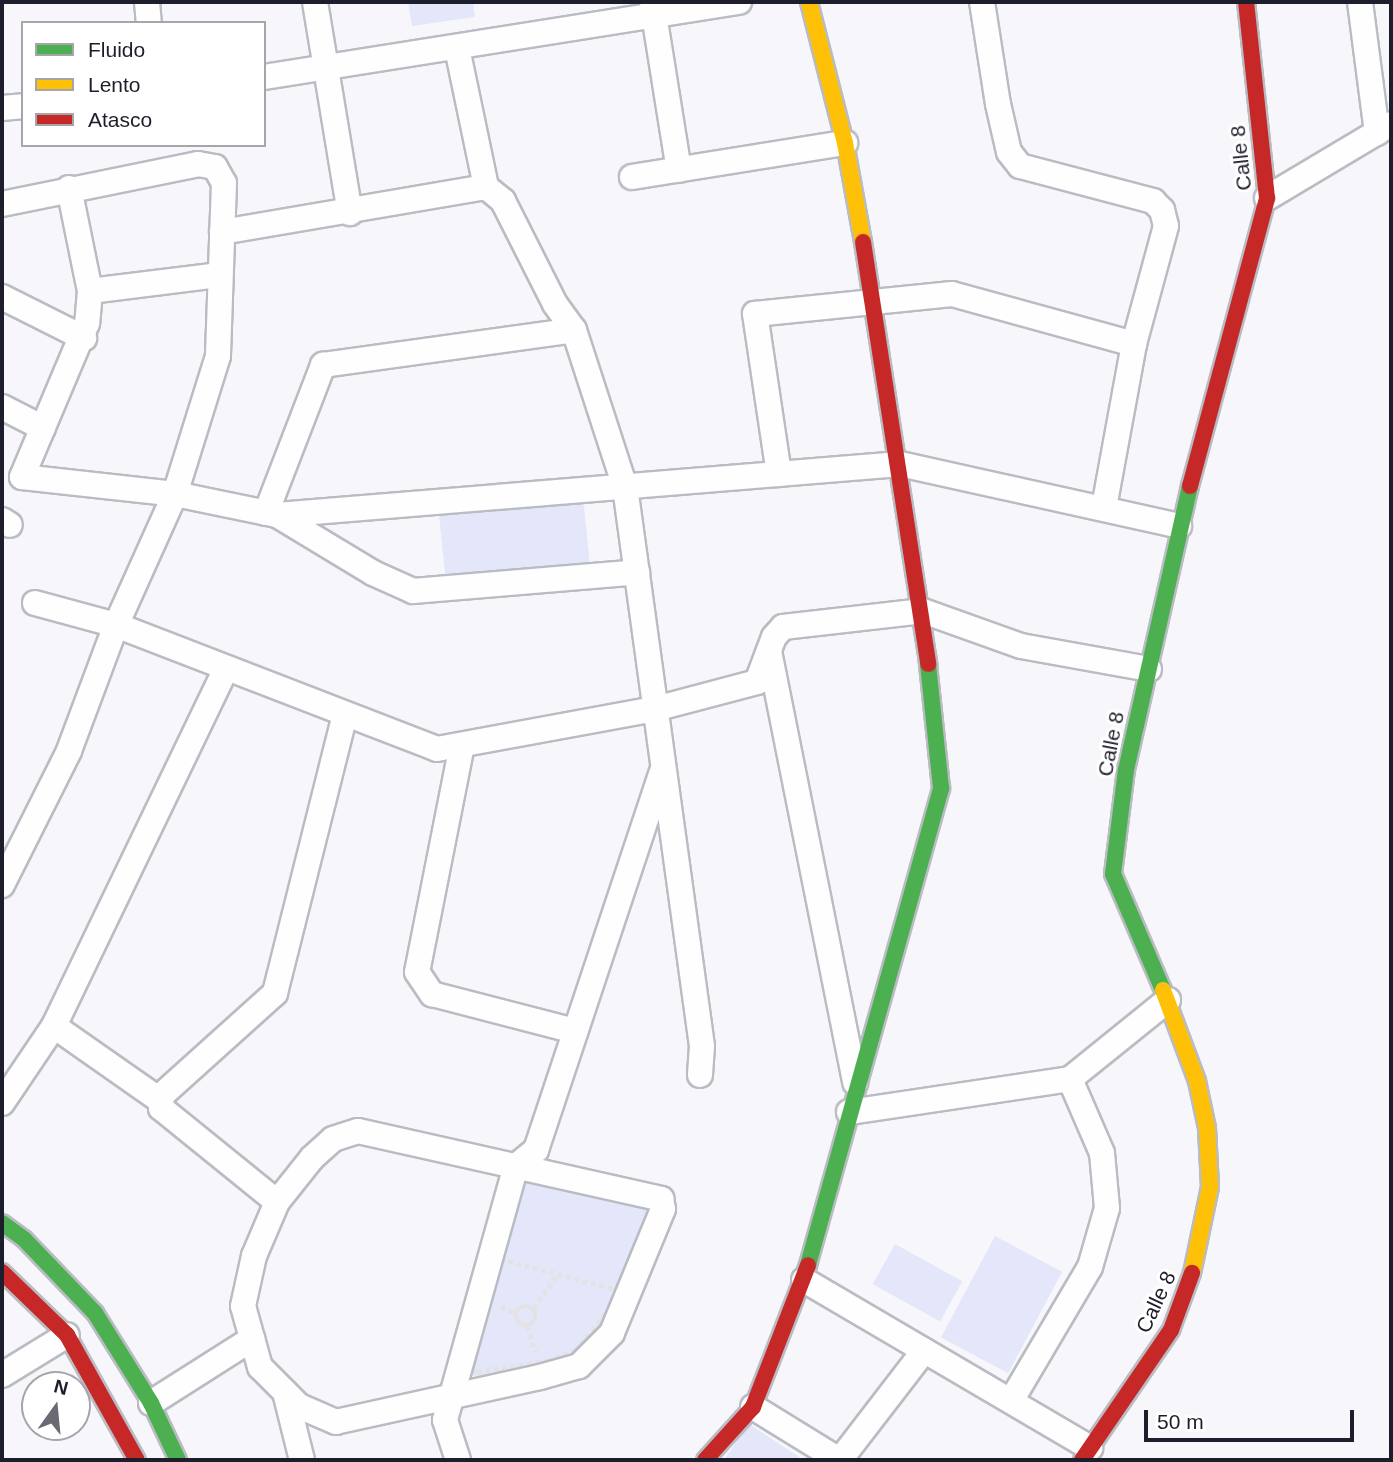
<!DOCTYPE html>
<style>
body{margin:0}
#map{position:relative;width:1393px;height:1462px;overflow:hidden;background:#f7f7fb;font-family:Helvetica,sans-serif}
div>[style]{position:absolute}
[style*='--x']{left:calc(var(--x)*1px);top:calc(var(--y)*1px);width:calc(var(--w)*1px);rotate:calc(var(--a)*1deg)}
.green>*{inset:0;background:#e4e6f9;transform-origin:0 0}
.path>*{height:4.5px;margin-top:-2.25px;transform-origin:0;background:repeating-linear-gradient(90deg,#e3e3e5 0 5px,transparent 0 8.5px)}
.path>.ring{margin:-2.25px;padding:0;box-sizing:content-box;background:none;border:4.5px solid #e3e3e5;border-radius:50%}
.roads{filter:drop-shadow(2px 0 #babcc3) drop-shadow(-2px 0 #babcc3) drop-shadow(0 2px #babcc3) drop-shadow(0 -2px #babcc3)}
.street>*{height:24px;margin:-12px;padding:0 12px;transform-origin:12px;border-radius:12px;background:#fefefe}
.fast>*{height:16px;margin:-8px;padding:0 8px;transform-origin:8px;border-radius:8px;background:#4caf50}
.slow>*{height:16px;margin:-8px;padding:0 8px;transform-origin:8px;border-radius:8px;background:#ffc107}
.jam>*{height:16px;margin:-8px;padding:0 8px;transform-origin:8px;border-radius:8px;background:#c62828}
span{translate:-50% -50%;white-space:nowrap;text-align:center;line-height:1.15;-webkit-text-stroke:6px #fff;paint-order:stroke}
.street-label{font-size:21px;color:#1d1e2b}
.frame{position:absolute;inset:0;border:4px solid #1d1e2b;pointer-events:none}
.legend{position:absolute;left:21px;top:21px;width:245px;height:126px;box-sizing:border-box;background:#fff;border:2px solid #a5a5aa;margin:0;padding:9px 12px;list-style:none;font-size:21px;color:#1d1e2b}
.legend li{display:flex;align-items:center;gap:14px;height:35px}
.legend b{width:35px;border:2px solid #a5a5aa}
.north{position:absolute;left:21px;top:1371px;width:70px;height:70px;box-sizing:border-box;background:#fff;border:2px solid #a5a5aa;border-radius:50%;rotate:15deg;font-size:19px;font-weight:700;line-height:28px;text-align:center;color:#1d1e2b}
.north::after{content:'';display:block;margin:auto;width:24px;height:32px;background:#696a74;clip-path:polygon(50% 0,100% 100%,50% 72%,0 100%)}
.scale{position:absolute;left:1144px;top:1410px;width:210px;height:32px;box-sizing:border-box;border:4px solid #1d1e2b;border-top:0;padding-left:9px;font-size:21px;line-height:24px;white-space:nowrap;color:#1d1e2b;-webkit-text-stroke:5px #fff;paint-order:stroke}
</style>
<div id="map">
<div class="green">
<i style="clip-path:polygon(408px 2px,473px 2px,475px 17px,412px 26px)"></i>
<i style="left:583px;top:498px;width:68px;height:145px;rotate:84deg"></i>
<i style="clip-path:polygon(521px 1173px,645px 1202px,651px 1213px,611px 1316px,594px 1341px,564px 1364px,477px 1377px,466px 1373px)"></i>
<i style="left:995px;top:1236px;width:76px;height:115px;rotate:28deg"></i>
<i style="left:895px;top:1244px;width:77px;height:46px;rotate:29deg"></i>
<i style="clip-path:polygon(749px 1424px,804px 1460px,724px 1460px)"></i>
</div>
<div class="path">
<i style="--x:500;--y:1259;--w:60;--a:14.5"></i>
<i style="--x:558;--y:1274;--w:62;--a:14.9"></i>
<i style="--x:618;--y:1290;--w:27;--a:117"></i>
<i style="--x:606;--y:1314;--w:47;--a:129.8"></i>
<i style="--x:576;--y:1350;--w:29;--a:158"></i>
<i style="--x:549;--y:1361;--w:72;--a:171.2"></i>
<i style="--x:478;--y:1372;--w:6;--a:-171"></i>
<i style="--x:472;--y:1371;--w:115;--a:-76"></i>
<i class="ring" style="left:516px;top:1306px;width:15.5px;height:15.5px"></i>
<i style="--x:501;--y:1307;--w:16;--a:22"></i>
<i style="--x:533;--y:1308;--w:42;--a:-53.7"></i>
<i style="--x:527;--y:1326;--w:28;--a:71"></i>
</div>
<div class="roads">
<div class="street">
<i style="--x:147;--y:2;--w:21;--a:85"></i>
<i style="--x:315;--y:2;--w:214;--a:80.6"></i>
<i style="--x:652;--y:2;--w:170;--a:80.9"></i>
<i style="--x:982;--y:2;--w:103;--a:81.1"></i>
<i style="--x:998;--y:104;--w:49;--a:77.1"></i>
<i style="--x:1009;--y:152;--w:18;--a:52"></i>
<i style="--x:1020;--y:166;--w:138;--a:14.7"></i>
<i style="--x:1153;--y:201;--w:13;--a:45"></i>
<i style="--x:1162;--y:210;--w:16;--a:76"></i>
<i style="--x:1166;--y:226;--w:122;--a:105.2"></i>
<i style="--x:1134;--y:344;--w:167;--a:100.4"></i>
<i style="--x:1360;--y:2;--w:132;--a:82.6"></i>
<i style="--x:457;--y:48;--w:142;--a:78.2"></i>
<i style="--x:486;--y:187;--w:22;--a:39"></i>
<i style="--x:503;--y:201;--w:115;--a:63.2"></i>
<i style="--x:555;--y:304;--w:32;--a:54"></i>
<i style="--x:574;--y:330;--w:165;--a:72"></i>
<i style="--x:625;--y:487;--w:564;--a:82.16"></i>
<i style="--x:702;--y:1046;--w:29;--a:94"></i>
<i style="--x:264;--y:77;--w:481;--a:-9"></i>
<i style="--x:2;--y:108;--w:21;--a:-5"></i>
<i style="--x:632;--y:177;--w:216;--a:-9.1"></i>
<i style="--x:69;--y:188;--w:105;--a:78.5"></i>
<i style="--x:90;--y:291;--w:32;--a:95"></i>
<i style="--x:87;--y:323;--w:167;--a:112.9"></i>
<i style="--x:22;--y:477;--w:154;--a:6.3"></i>
<i style="--x:175;--y:494;--w:104;--a:11.6"></i>
<i style="--x:277;--y:515;--w:625;--a:-4.68"></i>
<i style="--x:900;--y:464;--w:286;--a:12.5"></i>
<i style="--x:1267;--y:198;--w:144;--a:-30.8"></i>
<i style="--x:2;--y:204;--w:200;--a:-11.5"></i>
<i style="--x:198;--y:164;--w:17;--a:10"></i>
<i style="--x:215;--y:167;--w:18;--a:61"></i>
<i style="--x:224;--y:183;--w:173;--a:92"></i>
<i style="--x:218;--y:356;--w:145;--a:107.3"></i>
<i style="--x:175;--y:494;--w:144;--a:114.2"></i>
<i style="--x:116;--y:625;--w:134;--a:110.5"></i>
<i style="--x:69;--y:751;--w:150;--a:116.6"></i>
<i style="--x:222;--y:232;--w:268;--a:-9.7"></i>
<i style="--x:90;--y:291;--w:129;--a:-7.1"></i>
<i style="--x:2;--y:297;--w:92;--a:26.6"></i>
<i style="--x:2;--y:407;--w:46;--a:27.1"></i>
<i style="--x:779;--y:474;--w:162;--a:-98.5"></i>
<i style="--x:755;--y:314;--w:198;--a:-5.8"></i>
<i style="--x:952;--y:294;--w:189;--a:15.4"></i>
<i style="--x:266;--y:513;--w:159;--a:-68.9"></i>
<i style="--x:323;--y:365;--w:253;--a:-7.9"></i>
<i style="--x:277;--y:515;--w:112;--a:31.1"></i>
<i style="--x:373;--y:573;--w:44;--a:24.2"></i>
<i style="--x:413;--y:591;--w:225;--a:-4.8"></i>
<i style="--x:2;--y:520;--w:9;--a:32"></i>
<i style="--x:35;--y:603;--w:84;--a:15.2"></i>
<i style="--x:116;--y:625;--w:344;--a:21.1"></i>
<i style="--x:437;--y:749;--w:222;--a:-10.4"></i>
<i style="--x:655;--y:709;--w:106;--a:-14.8"></i>
<i style="--x:757;--y:682;--w:48;--a:-69.3"></i>
<i style="--x:774;--y:637;--w:13;--a:-48"></i>
<i style="--x:783;--y:627;--w:141;--a:-6.5"></i>
<i style="--x:923;--y:611;--w:104;--a:19.7"></i>
<i style="--x:1021;--y:646;--w:130;--a:10.2"></i>
<i style="--x:769;--y:651;--w:440;--a:78.7"></i>
<i style="--x:462;--y:745;--w:231;--a:101.2"></i>
<i style="--x:417;--y:972;--w:27;--a:56"></i>
<i style="--x:432;--y:994;--w:148;--a:14.5"></i>
<i style="--x:54;--y:1026;--w:131;--a:35"></i>
<i style="--x:161;--y:1101;--w:7;--a:90"></i>
<i style="--x:161;--y:1108;--w:149;--a:39"></i>
<i style="--x:161;--y:1101;--w:7;--a:-74"></i>
<i style="--x:163;--y:1094;--w:151;--a:-42"></i>
<i style="--x:275;--y:993;--w:287;--a:-75.9"></i>
<i style="--x:2;--y:1103;--w:93;--a:-56"></i>
<i style="--x:54;--y:1026;--w:395;--a:-64.3"></i>
<i style="--x:849;--y:1112;--w:223;--a:-8.5"></i>
<i style="--x:358;--y:1131;--w:311;--a:12.6"></i>
<i style="--x:661;--y:1199;--w:10;--a:79"></i>
<i style="--x:663;--y:1209;--w:134;--a:112.4"></i>
<i style="--x:612;--y:1333;--w:47;--a:135"></i>
<i style="--x:579;--y:1366;--w:41;--a:164.2"></i>
<i style="--x:540;--y:1377;--w:209;--a:167.6"></i>
<i style="--x:336;--y:1422;--w:40;--a:-156.6"></i>
<i style="--x:299;--y:1406;--w:55;--a:-135"></i>
<i style="--x:260;--y:1367;--w:63;--a:-105.6"></i>
<i style="--x:243;--y:1306;--w:51;--a:-77.6"></i>
<i style="--x:254;--y:1256;--w:59;--a:-66.9"></i>
<i style="--x:277;--y:1202;--w:56;--a:-51.5"></i>
<i style="--x:312;--y:1158;--w:28;--a:-42"></i>
<i style="--x:333;--y:1139;--w:26;--a:-18"></i>
<i style="--x:804;--y:1280;--w:332;--a:30.4"></i>
<i style="--x:2;--y:1375;--w:76;--a:-31.6"></i>
<i style="--x:285;--y:1392;--w:70;--a:76"></i>
<i style="--x:1011;--y:1401;--w:156;--a:-59.5"></i>
<i style="--x:1090;--y:1267;--w:61;--a:-73.9"></i>
<i style="--x:1107;--y:1208;--w:55;--a:-95.2"></i>
<i style="--x:1102;--y:1153;--w:81;--a:-113.4"></i>
<i style="--x:1070;--y:1079;--w:126;--a:-38.9"></i>
<i style="--x:151;--y:1403;--w:120;--a:-32.4"></i>
<i style="--x:753;--y:1407;--w:101;--a:31.6"></i>
<i style="--x:458;--y:1460;--w:42;--a:-108"></i>
<i style="--x:445;--y:1420;--w:264;--a:-74.4"></i>
<i style="--x:516;--y:1166;--w:26;--a:-39"></i>
<i style="--x:536;--y:1150;--w:399;--a:-71.6"></i>
<i style="--x:840;--y:1460;--w:138;--a:-52.4"></i>
</div>
<div class="fast">
<i style="--x:1163;--y:990;--w:126;--a:-113.3"></i>
<i style="--x:1113;--y:874;--w:105;--a:-82.9"></i>
<i style="--x:1126;--y:770;--w:291;--a:-77.3"></i>
<i style="--x:2;--y:1223;--w:27;--a:36"></i>
<i style="--x:24;--y:1239;--w:103;--a:46.2"></i>
<i style="--x:95;--y:1313;--w:106;--a:58.1"></i>
<i style="--x:151;--y:1403;--w:63;--a:64.7"></i>
<i style="--x:808;--y:1265;--w:495;--a:-74.4"></i>
<i style="--x:941;--y:788;--w:125;--a:-96"></i>
</div>
<div class="slow">
<i style="--x:809;--y:2;--w:146;--a:75.7"></i>
<i style="--x:845;--y:143;--w:101;--a:79.7"></i>
<i style="--x:1163;--y:990;--w:97;--a:69.5"></i>
<i style="--x:1197;--y:1081;--w:48;--a:78"></i>
<i style="--x:1207;--y:1128;--w:59;--a:87.1"></i>
<i style="--x:1210;--y:1187;--w:88;--a:101.8"></i>
</div>
<div class="jam">
<i style="--x:863;--y:242;--w:427;--a:81.2"></i>
<i style="--x:1190;--y:486;--w:298;--a:-75"></i>
<i style="--x:1267;--y:198;--w:197;--a:-96.1"></i>
<i style="--x:2;--y:1272;--w:91;--a:44.1"></i>
<i style="--x:67;--y:1335;--w:143;--a:60.8"></i>
<i style="--x:705;--y:1460;--w:72;--a:-47.8"></i>
<i style="--x:753;--y:1407;--w:152;--a:-68.8"></i>
<i style="--x:1082;--y:1460;--w:158;--a:-55.6"></i>
<i style="--x:1171;--y:1330;--w:61;--a:-69.8"></i>
</div>
</div>
<div class="street-label">
<span style="left:1241px;top:158px;rotate:-96deg">Calle 8</span>
<span style="left:1111px;top:744px;rotate:-79deg">Calle 8</span>
<span style="left:1156px;top:1302px;rotate:-65deg">Calle 8</span>
</div>
<div class="frame"></div>
<ul class="legend">
<li><b style="height:9px;background:#4caf50"></b>Fluido</li>
<li><b style="height:9px;background:#ffc107"></b>Lento</li>
<li><b style="height:9px;background:#c62828"></b>Atasco</li>
</ul>
<div class="north">N</div>
<div class="scale">50 m</div>
</div>
